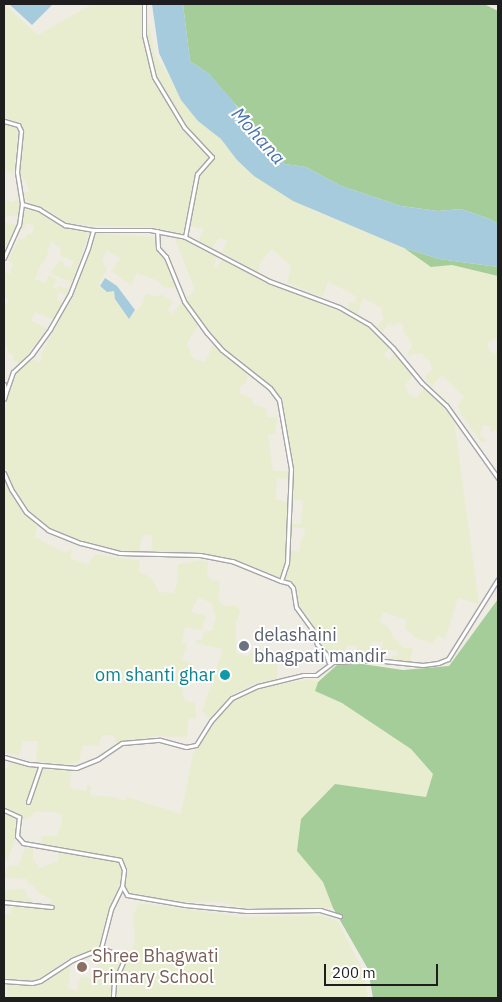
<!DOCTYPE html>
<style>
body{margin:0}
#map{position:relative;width:502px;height:1002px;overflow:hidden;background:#efece4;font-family:"IBM Plex Sans",sans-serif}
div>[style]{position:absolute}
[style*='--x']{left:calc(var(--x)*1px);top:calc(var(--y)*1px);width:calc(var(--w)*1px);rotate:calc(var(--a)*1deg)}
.farmland>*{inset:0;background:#e9edcf}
.forest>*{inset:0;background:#a5cd99}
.water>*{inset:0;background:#a5cbdc}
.roads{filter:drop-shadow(1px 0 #a5a5a5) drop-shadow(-1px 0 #a5a5a5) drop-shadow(0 1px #a5a5a5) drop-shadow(0 -1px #a5a5a5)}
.minor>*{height:3px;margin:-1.5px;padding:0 1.5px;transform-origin:1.5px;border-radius:1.5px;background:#fff}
.dots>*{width:14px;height:14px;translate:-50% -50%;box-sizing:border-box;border:2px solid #fff;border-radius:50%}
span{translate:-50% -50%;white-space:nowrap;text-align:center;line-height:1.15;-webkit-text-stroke:4px #fff;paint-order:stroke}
.worship-label{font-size:18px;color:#5b616d}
.left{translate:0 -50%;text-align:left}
.culture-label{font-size:18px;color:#0d838f}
.right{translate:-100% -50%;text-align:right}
.education-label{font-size:18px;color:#785e54}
.water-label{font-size:19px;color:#4c75ac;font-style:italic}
.frame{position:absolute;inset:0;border:5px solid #1e1e1e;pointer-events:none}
.scale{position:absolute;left:324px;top:964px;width:114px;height:22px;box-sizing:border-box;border:2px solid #1e1e1e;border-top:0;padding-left:6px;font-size:15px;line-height:18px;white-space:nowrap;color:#1e1e1e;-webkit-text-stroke:4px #fff;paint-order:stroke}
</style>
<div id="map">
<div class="farmland">
<i style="clip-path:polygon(4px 4px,38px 35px,92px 4px,141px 4px,145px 6px,155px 55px,198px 121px,221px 139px,237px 160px,312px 210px,404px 248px,431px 267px,452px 265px,498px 276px,498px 338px,488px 342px,488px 347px,491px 352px,498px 354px,498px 429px,492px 432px,490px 431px,491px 427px,483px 425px,480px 436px,487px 440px,485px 442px,481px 442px,460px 413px,458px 405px,464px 397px,442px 375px,432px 386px,427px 381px,425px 376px,432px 370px,430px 361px,425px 359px,422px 353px,412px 354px,409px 357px,408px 352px,412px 348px,412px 344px,403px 331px,403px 325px,397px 323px,393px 326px,389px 323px,383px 332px,377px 327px,384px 318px,381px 312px,382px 308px,363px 298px,358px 314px,347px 308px,350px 301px,354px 303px,357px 297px,328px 281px,323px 297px,287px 283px,291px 266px,272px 249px,260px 263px,258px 273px,222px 252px,227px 240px,219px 238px,212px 248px,199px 241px,204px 229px,185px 225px,183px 234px,152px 227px,99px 226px,67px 223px,45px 208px,30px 204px,21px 193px,29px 192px,28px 186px,19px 173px,24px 131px,19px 123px,4px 118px)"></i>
<i style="clip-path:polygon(4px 124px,15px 127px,18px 133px,14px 173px,5px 172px)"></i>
<i style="clip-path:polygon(17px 197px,19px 207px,18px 217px,6px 215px,5px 222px,16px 225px,7px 246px,4px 245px,4px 200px,13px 202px)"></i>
<i style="clip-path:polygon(24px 210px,38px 211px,68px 229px,89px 233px,72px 283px,50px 273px,59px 261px,64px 262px,63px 265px,71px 268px,74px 261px,60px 256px,61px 248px,51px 241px,46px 259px,40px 266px,35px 279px,45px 283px,49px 275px,57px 279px,53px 287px,57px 289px,59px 286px,70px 290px,67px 295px,58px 292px,57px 300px,63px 303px,54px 320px,35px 312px,31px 320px,47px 329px,20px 364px,13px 360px,13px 355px,7px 352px,8px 348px,4px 346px,4px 307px,9px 300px,4px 297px,4px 283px,7px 279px,4px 277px,4px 271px,10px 274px,13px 264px,8px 260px,19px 238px,24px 239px,28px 234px,33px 233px,34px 226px,26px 223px,24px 230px,22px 228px)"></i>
<i style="clip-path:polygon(95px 233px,153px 237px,156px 250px,164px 259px,177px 288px,164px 287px,156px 280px,137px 273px,131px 285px,111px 271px,120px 258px,107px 250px,102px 261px,107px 270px,98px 286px,107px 292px,114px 291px,115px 299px,129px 319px,143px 303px,146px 293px,153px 296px,163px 295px,173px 301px,168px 310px,172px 314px,183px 300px,199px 323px,187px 344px,192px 357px,196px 360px,205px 362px,214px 342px,221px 351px,236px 360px,222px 349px,209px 334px,185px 299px,195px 290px,174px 237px,185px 239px,217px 257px,214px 266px,217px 268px,222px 259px,261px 280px,351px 316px,374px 331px,390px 348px,384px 355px,389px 360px,394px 353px,413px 375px,405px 385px,408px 394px,417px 398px,424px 388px,439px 402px,454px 420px,479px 604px,458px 598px,445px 639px,437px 636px,433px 644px,415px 637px,405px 629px,407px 620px,384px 612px,379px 622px,388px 626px,394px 638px,404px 648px,413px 648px,410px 663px,392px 662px,392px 656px,397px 656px,398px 651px,385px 649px,383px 659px,374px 658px,376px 649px,382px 649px,383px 642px,372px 642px,368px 657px,356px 656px,357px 646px,347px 645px,343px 657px,333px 659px,323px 646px,309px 617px,300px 609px,294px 584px,284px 579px,289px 550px,299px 552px,301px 540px,305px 535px,305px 529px,292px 527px,292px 524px,301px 524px,303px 501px,292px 500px,293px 477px,281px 405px,274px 389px,263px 383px,238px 362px,242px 367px,249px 371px,246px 376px,248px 378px,245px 384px,241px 386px,239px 393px,253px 399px,252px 404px,266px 408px,267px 417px,277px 417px,275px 434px,268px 435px,273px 471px,290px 471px,290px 478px,277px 479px,275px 499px,290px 503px,286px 564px,281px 578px,244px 563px,221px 556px,152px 552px,152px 536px,143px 535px,139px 552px,117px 550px,82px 541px,55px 532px,28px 509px,15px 491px,4px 465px,4px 412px,15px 373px,25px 362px,35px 359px,38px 362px,43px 358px,41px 355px,71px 297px)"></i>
<i style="clip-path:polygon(4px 478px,9px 491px,37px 527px,35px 537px,65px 553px,71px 549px,71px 559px,88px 564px,95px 554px,140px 561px,139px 572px,151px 577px,159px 592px,173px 593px,177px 584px,178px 564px,201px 560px,208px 562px,207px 575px,211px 580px,220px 581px,218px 601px,225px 606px,236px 606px,240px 612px,236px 623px,236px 653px,247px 656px,257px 646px,277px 657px,277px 679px,253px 684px,231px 695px,210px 719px,202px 711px,223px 649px,196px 643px,197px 639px,202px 640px,204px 631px,212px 631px,216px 618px,211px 603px,198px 597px,191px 612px,206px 616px,202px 630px,185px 627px,182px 642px,187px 644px,182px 660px,193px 664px,194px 669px,202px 672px,200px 680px,193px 678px,194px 672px,187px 669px,184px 678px,180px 677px,177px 685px,182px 686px,184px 700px,195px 703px,196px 718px,188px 719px,187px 737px,155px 736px,116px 743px,114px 735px,102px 735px,99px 746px,83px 745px,79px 761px,66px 765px,36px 761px,38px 741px,23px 741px,19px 756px,4px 752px)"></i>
<i style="clip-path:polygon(312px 679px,318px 682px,315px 691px,342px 703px,411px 749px,433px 774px,426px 797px,335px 784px,297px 851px,323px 882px,333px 908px,247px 908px,220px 902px,182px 902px,131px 894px,116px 894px,100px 948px,71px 957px,34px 982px,4px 978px,4px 914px,11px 913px,13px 904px,4px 904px,4px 891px,23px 888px,26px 891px,27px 897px,31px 898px,33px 906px,48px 906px,52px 900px,37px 892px,34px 886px,27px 883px,27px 879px,6px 878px,4px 883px,4px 875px,9px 866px,19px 865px,25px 848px,33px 849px,33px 859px,40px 868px,58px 861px,59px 853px,39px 846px,43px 836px,56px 836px,62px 824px,62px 816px,56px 812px,35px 812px,30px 817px,22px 820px,8px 860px,4px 860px,4px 768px,8px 768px,9px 762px,43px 769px,72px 770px,69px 785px,72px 789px,86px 791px,87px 784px,91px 786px,90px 793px,93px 796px,114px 797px,124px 801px,127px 797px,181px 814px,193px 753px,225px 709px,236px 699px,258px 688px)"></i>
<i style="clip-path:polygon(138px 903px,244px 917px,322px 916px,337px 920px,363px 971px,368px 998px,7px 997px,8px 984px,39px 984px,55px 971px,71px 962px,68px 988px,76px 991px,81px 976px,93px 979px,100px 955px,103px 951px,130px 958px,135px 939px,133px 917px)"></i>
</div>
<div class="forest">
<i style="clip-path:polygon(183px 4px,484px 4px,498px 11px,498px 224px,490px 219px,461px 209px,438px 211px,401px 206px,341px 186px,306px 167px,285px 164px,265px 149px,243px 113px,209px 74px,190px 61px)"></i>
<i style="clip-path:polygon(404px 248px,439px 259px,498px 267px,498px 276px,452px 265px,431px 267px)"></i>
<i style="clip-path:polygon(498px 599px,498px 998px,373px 998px,368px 969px,333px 908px,323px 882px,297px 851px,301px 819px,335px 784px,426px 797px,433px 774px,411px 749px,342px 703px,315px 691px,318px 682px,337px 665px,362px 664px,403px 670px,449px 666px)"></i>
</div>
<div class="water">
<i style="clip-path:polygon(9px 4px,53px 4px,32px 25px)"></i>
<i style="clip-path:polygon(152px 4px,183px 4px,190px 61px,209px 74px,233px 101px,265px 149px,285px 164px,306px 167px,341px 186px,401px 206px,438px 211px,461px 209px,490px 219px,498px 224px,498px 267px,439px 259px,404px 248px,293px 201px,254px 176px,237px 160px,221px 139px,198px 121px,181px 100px,159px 53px)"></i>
<i style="clip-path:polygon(105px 278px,117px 286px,135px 310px,129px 319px,115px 299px,114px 291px,107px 292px,100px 286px)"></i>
</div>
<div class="roads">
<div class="minor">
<i style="--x:144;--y:4;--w:31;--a:90"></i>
<i style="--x:144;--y:35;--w:43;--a:76.6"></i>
<i style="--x:154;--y:77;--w:58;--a:59"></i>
<i style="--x:184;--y:127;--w:41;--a:47"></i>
<i style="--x:212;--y:157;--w:23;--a:131"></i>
<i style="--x:197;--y:174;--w:64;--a:100.8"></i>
<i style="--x:4;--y:121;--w:15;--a:16"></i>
<i style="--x:18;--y:125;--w:7;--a:63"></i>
<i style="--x:21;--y:131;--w:41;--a:95.6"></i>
<i style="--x:17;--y:172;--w:32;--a:81"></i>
<i style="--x:22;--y:204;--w:18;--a:16"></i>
<i style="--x:39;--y:209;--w:31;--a:32"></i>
<i style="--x:65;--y:225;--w:28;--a:10"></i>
<i style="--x:93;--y:230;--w:57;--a:0"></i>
<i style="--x:150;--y:230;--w:36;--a:11"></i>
<i style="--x:185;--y:237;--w:95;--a:27.6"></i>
<i style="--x:269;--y:281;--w:75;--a:20.4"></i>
<i style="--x:339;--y:307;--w:34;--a:30"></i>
<i style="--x:369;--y:324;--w:34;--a:45"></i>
<i style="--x:393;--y:348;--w:45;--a:50.4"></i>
<i style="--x:422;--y:383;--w:33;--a:43"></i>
<i style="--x:446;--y:405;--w:90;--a:54.5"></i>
<i style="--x:4;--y:258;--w:36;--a:-66"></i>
<i style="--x:19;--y:225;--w:21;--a:-82"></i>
<i style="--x:4;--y:384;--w:8;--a:76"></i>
<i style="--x:6;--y:392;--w:7;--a:106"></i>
<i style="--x:6;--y:392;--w:21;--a:-71"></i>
<i style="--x:13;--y:372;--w:26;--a:-43"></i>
<i style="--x:32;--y:354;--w:31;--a:-54"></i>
<i style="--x:50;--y:329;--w:40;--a:-60.3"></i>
<i style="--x:70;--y:294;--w:49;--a:-68.6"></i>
<i style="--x:88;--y:248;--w:19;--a:-74"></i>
<i style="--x:4;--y:473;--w:17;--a:66"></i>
<i style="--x:11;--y:489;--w:27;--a:57"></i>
<i style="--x:26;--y:512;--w:28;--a:39"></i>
<i style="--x:48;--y:530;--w:35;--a:22"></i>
<i style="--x:81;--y:543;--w:40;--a:14.4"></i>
<i style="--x:120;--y:553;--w:80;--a:1.4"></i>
<i style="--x:200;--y:555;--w:33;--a:11"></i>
<i style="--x:232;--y:561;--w:53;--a:22.2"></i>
<i style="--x:281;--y:581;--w:19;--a:-72"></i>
<i style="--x:287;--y:563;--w:94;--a:-87.6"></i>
<i style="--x:291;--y:469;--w:70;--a:-99.9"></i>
<i style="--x:279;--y:400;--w:15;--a:-127"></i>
<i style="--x:270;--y:388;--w:61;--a:-141.6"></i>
<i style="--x:222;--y:350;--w:23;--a:-131"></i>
<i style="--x:207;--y:333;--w:39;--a:-126"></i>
<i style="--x:184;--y:301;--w:48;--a:-112.2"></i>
<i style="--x:166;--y:257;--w:12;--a:-132"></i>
<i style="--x:158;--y:248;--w:17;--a:-93"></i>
<i style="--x:281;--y:581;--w:8;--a:14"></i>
<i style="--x:289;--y:583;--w:6;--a:51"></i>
<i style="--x:293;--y:588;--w:19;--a:81"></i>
<i style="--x:296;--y:607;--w:27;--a:54"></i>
<i style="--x:312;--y:629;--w:16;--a:72"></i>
<i style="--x:317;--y:644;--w:13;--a:48"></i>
<i style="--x:326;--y:654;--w:9;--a:72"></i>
<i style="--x:4;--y:757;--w:26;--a:16"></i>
<i style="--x:29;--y:764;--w:47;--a:4.9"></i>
<i style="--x:76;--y:768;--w:24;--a:-22"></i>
<i style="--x:98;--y:759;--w:29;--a:-34"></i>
<i style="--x:122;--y:743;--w:38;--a:-5"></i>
<i style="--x:160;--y:740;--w:27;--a:15"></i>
<i style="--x:186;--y:747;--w:10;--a:-11"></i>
<i style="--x:196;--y:745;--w:28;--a:-58"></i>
<i style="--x:211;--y:721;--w:31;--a:-48"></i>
<i style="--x:232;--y:698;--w:29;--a:-25"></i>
<i style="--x:258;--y:686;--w:46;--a:-13.7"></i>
<i style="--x:303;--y:675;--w:13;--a:0"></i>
<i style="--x:316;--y:675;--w:21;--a:-37"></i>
<i style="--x:333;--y:662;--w:41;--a:-2.8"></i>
<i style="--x:374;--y:660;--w:49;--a:5.8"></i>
<i style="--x:423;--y:665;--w:15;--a:-8"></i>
<i style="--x:438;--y:663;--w:11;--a:-22"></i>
<i style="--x:448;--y:659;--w:94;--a:-58"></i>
<i style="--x:28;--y:802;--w:39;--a:-71"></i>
<i style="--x:4;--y:810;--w:17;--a:25"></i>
<i style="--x:19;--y:817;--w:19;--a:96"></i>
<i style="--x:17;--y:836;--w:9;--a:49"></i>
<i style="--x:23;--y:843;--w:98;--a:9.9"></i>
<i style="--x:120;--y:860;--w:11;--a:68"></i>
<i style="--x:124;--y:870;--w:16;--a:97"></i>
<i style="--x:122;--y:886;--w:10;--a:61"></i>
<i style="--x:127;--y:895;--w:59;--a:9.8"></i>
<i style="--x:185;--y:905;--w:62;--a:5.5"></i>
<i style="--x:247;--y:911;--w:73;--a:-0.8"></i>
<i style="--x:320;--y:910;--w:21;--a:17"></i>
<i style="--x:4;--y:902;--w:48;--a:5.9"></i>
<i style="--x:101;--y:948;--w:22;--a:21"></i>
<i style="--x:122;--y:956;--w:4;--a:63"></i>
<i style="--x:124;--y:960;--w:24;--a:114"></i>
<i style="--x:114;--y:982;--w:16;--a:94"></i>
<i style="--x:4;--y:981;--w:28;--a:4"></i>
<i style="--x:32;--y:983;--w:8;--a:-14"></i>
<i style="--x:40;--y:981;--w:38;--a:-33"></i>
<i style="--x:72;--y:960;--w:31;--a:-22"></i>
<i style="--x:101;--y:948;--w:40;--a:-75.6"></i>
<i style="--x:111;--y:909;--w:25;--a:-64"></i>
</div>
</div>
<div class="dots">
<i style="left:244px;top:646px;background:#6b7280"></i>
<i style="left:225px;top:675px;background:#0f9aa8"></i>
<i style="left:82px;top:967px;background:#8d6e63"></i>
</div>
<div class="worship-label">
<span class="left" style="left:254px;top:646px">delashaini<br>bhagpati mandir</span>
</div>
<div class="culture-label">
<span class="right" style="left:215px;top:675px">om shanti ghar</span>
</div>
<div class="education-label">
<span class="left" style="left:92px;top:967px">Shree Bhagwati<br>Primary School</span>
</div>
<div class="water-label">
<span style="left:258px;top:136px;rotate:48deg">Mohana</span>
</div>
<div class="frame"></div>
<div class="scale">200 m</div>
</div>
